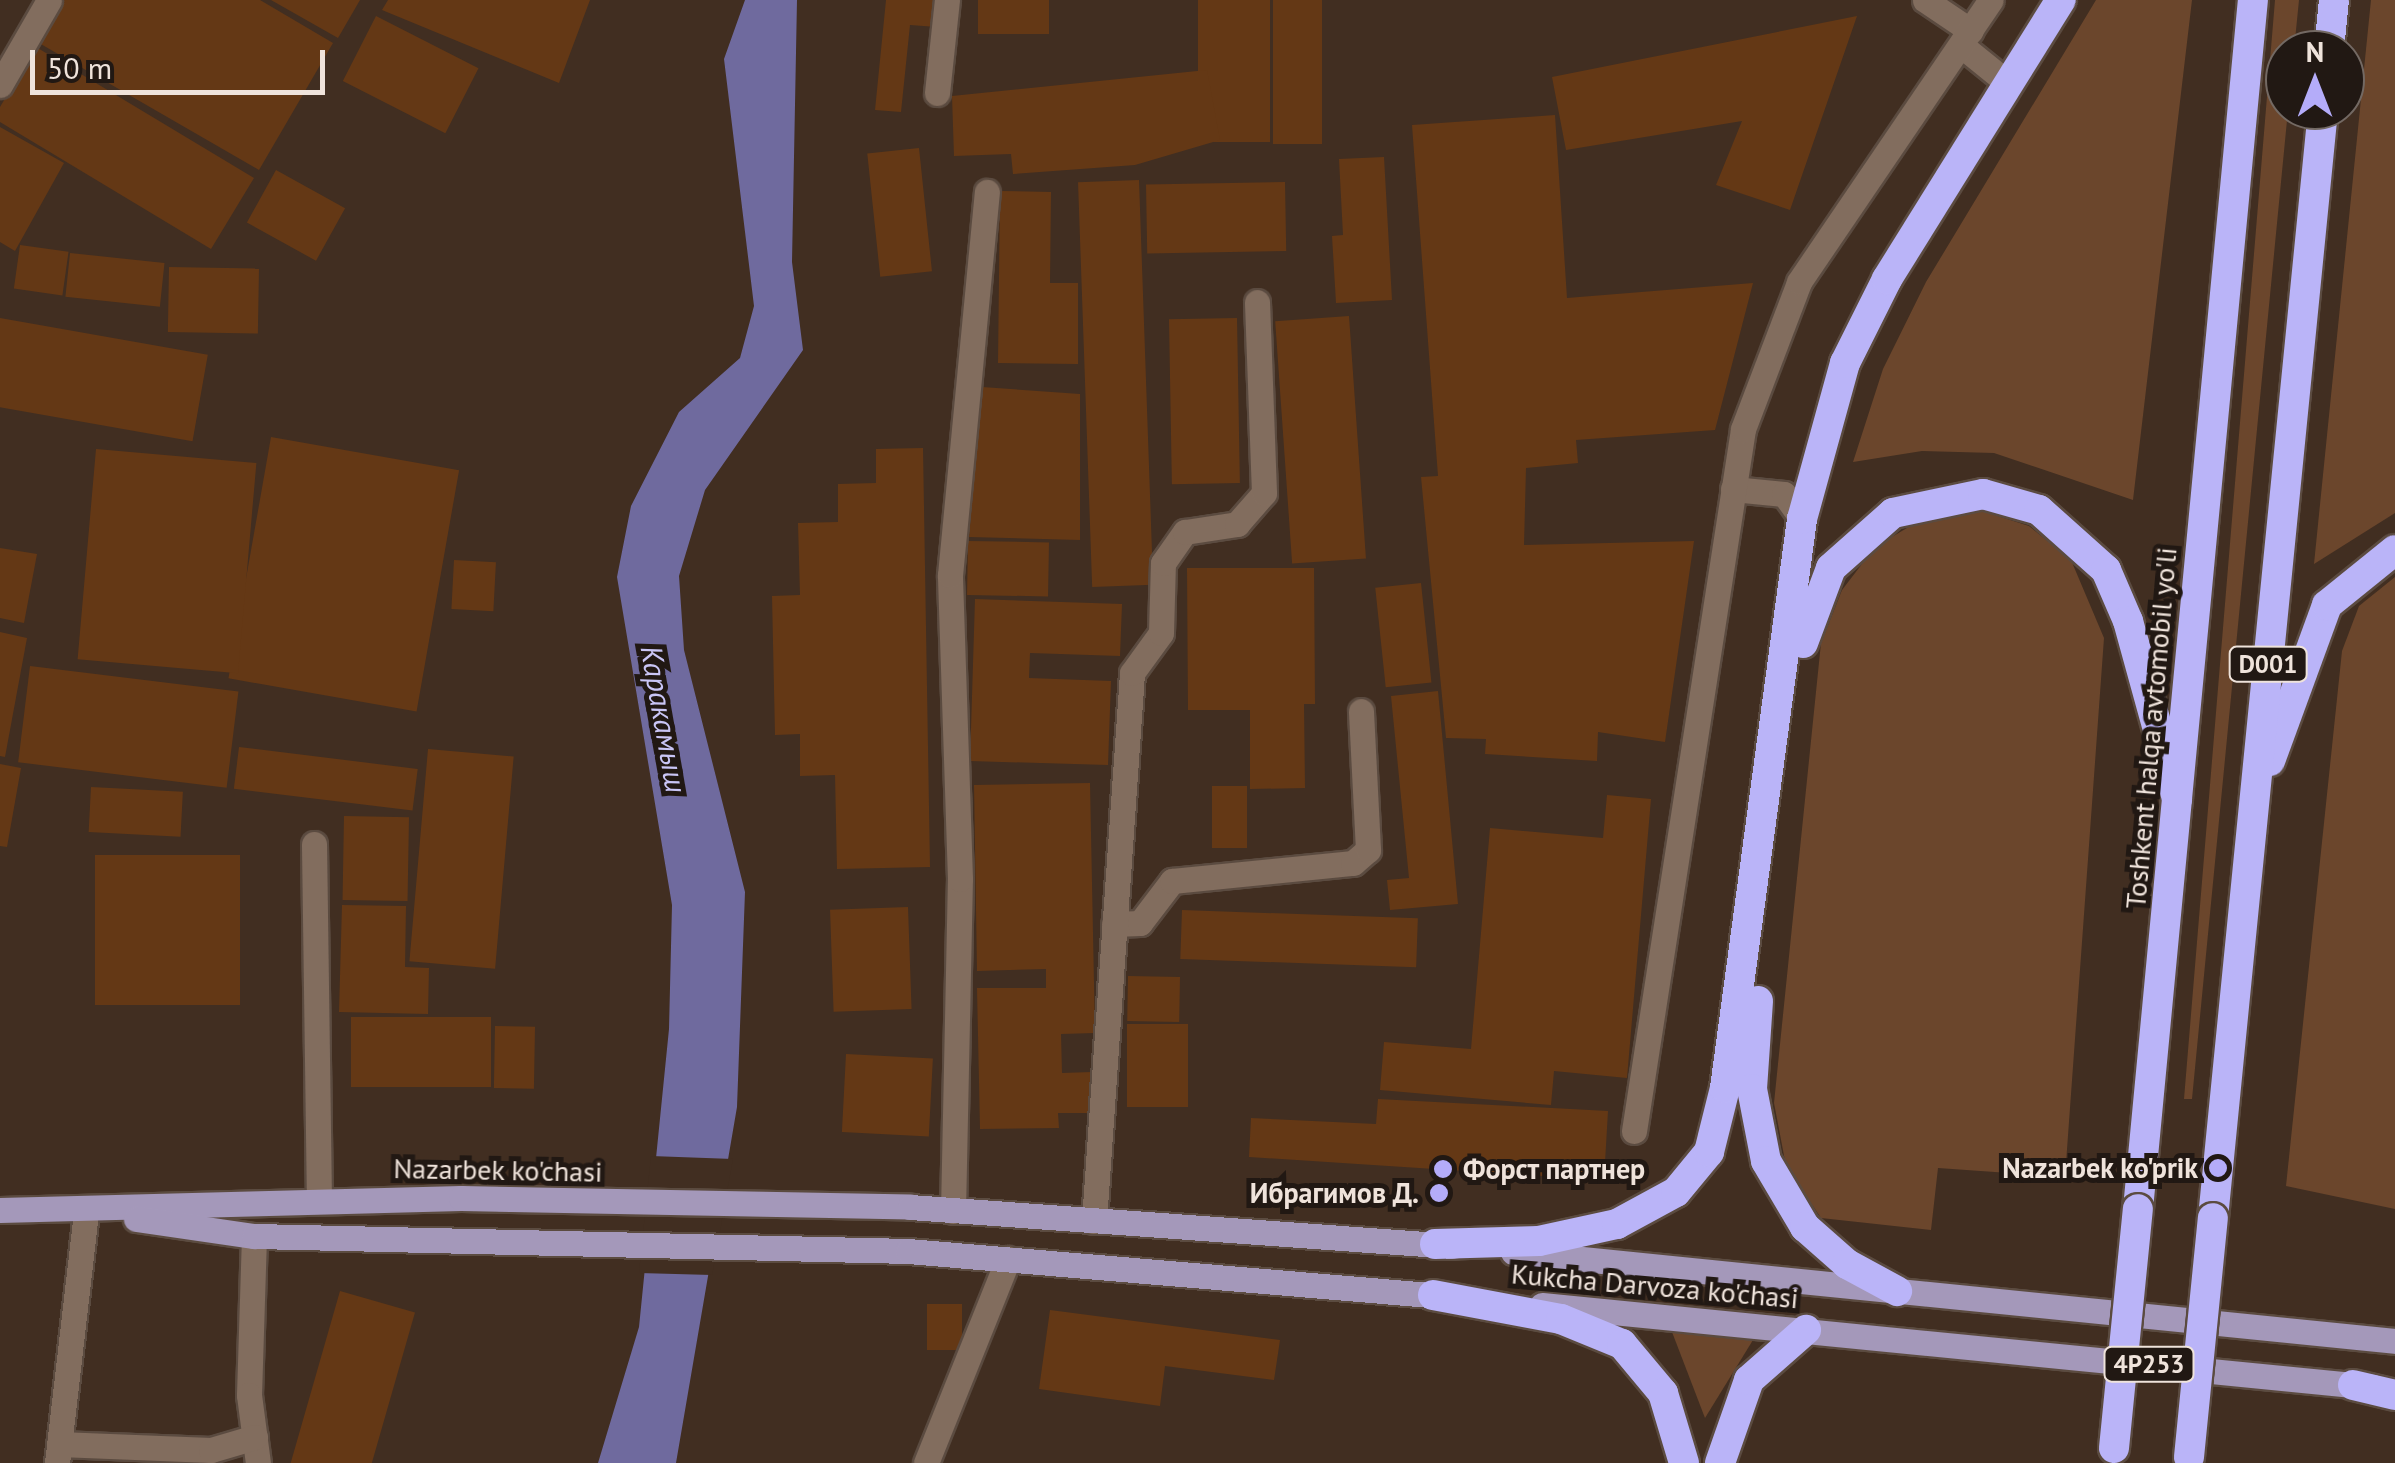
<!DOCTYPE html>
<meta charset="utf-8">
<style>
body{margin:0}
#map{position:relative;width:2395px;height:1463px;overflow:hidden;background:#412e21;font-family:"PT Sans",sans-serif}
div>[style]{position:absolute}
[style*='--x']{left:calc(var(--x)*1px);top:calc(var(--y)*1px);width:calc(var(--w)*1px);rotate:calc(var(--a)*1deg)}
.green>*{inset:0;background:#6b462c}
.water>*{inset:0;background:#6f6a9e}
.pier>*{inset:0;background:#412e21}
.building>*{inset:0;background:#643815;transform-origin:0 0}
.roads{filter:drop-shadow(2px 0 #5b4b40) drop-shadow(-2px 0 #5b4b40) drop-shadow(0 2px #5b4b40) drop-shadow(0 -2px #5b4b40)}
.minor>*{height:25px;margin:-12.5px;padding:0 12.5px;transform-origin:12.5px;border-radius:12.5px;background:#826d5e}
.major>*{height:25px;margin:-12.5px;padding:0 12.5px;transform-origin:12.5px;border-radius:12.5px;background:#a498ba}
.highway>*{height:30px;margin:-15px;padding:0 15px;transform-origin:15px;border-radius:15px;background:#bab4f8}
.bridges{filter:drop-shadow(2px 0 #5b4b40) drop-shadow(-2px 0 #5b4b40) drop-shadow(0 2px #5b4b40) drop-shadow(0 -2px #5b4b40)}
.highway-bridge>*{height:30px;margin:-15px;padding:0 15px;transform-origin:15px;border-radius:15px;background:#bab4f8}
.dots>*{width:28px;height:28px;translate:-50% -50%;box-sizing:border-box;border:5px solid #211813;border-radius:50%}
span{translate:-50% -50%;white-space:nowrap;text-align:center;line-height:1.15;-webkit-text-stroke:10px #211813;paint-order:stroke}
.shield-label span{padding:2px 8px;background:#211813;border:2px solid;border-radius:8px;-webkit-text-stroke-width:0}
.shield-label{font-size:25px;color:#efe3db;font-weight:700}
.street-label{font-size:28px;color:#efe3db}
.poi-label{font-size:28px;color:#efe3db;font-weight:700}
.right{translate:-100% -50%;text-align:right}
.left{translate:0 -50%;text-align:left}
.water-label{font-size:30px;color:#c9c5f5;font-style:italic}
.north{position:absolute;left:2265px;top:30px;width:100px;height:100px;box-sizing:border-box;background:#211813;border:2px solid #736963;border-radius:50%;rotate:0deg;font-size:28px;font-weight:700;line-height:40px;text-align:center;color:#efe3db}
.north::after{content:'';display:block;margin:auto;width:35px;height:45px;background:#b4acf9;clip-path:polygon(50% 0,100% 100%,50% 72%,0 100%)}
.scale{position:absolute;left:30px;top:50px;width:295px;height:45px;box-sizing:border-box;border:5px solid #efe3db;border-top:0;padding-left:12px;font-size:30px;line-height:35px;white-space:nowrap;color:#efe3db;-webkit-text-stroke:8px #211813;paint-order:stroke}
</style>
<div id="map">
<div class="green">
<i style="clip-path:polygon(2096px 0,2192px 0,2133px 500px,1994px 453px,1922px 451px,1853px 462px,1883px 369px,1926px 282px)"></i>
<i style="clip-path:polygon(2275px 0,2299px 0,2294px 50px,2285px 50px,2288px 110px,2192px 1099px,2184px 1099px)"></i>
<i style="clip-path:polygon(2371px 0,2395px 0,2395px 513px,2314px 564px)"></i>
<i style="clip-path:polygon(1976px 509px,2029px 526px,2071px 560px,2104px 638px,2065px 1177px,1938px 1168px,1931px 1230px,1821px 1218px,1786px 1166px,1774px 1103px,1821px 643px,1842px 590px,1875px 547px,1922px 519px)"></i>
<i style="clip-path:polygon(2395px 577px,2395px 1209px,2286px 1186px,2342px 651px,2359px 606px)"></i>
<i style="clip-path:polygon(1672px 1332px,1753px 1340px,1705px 1418px)"></i>
</div>
<div class="water">
<i style="clip-path:polygon(745px 0,797px 0,792px 262px,803px 350px,705px 490px,679px 576px,684px 650px,745px 892px,737px 1107px,676px 1463px,598px 1463px,639px 1327px,669px 1029px,672px 905px,617px 577px,631px 506px,679px 412px,740px 358px,754px 306px,724px 59px)"></i>
</div>
<div class="pier">
<i style="clip-path:polygon(651px 1156px,733px 1159px,712px 1275px,639px 1273px)"></i>
</div>
<div class="building">
<i style="clip-path:polygon(64px 0,260px 0,333px 43px,259px 170px,39px 43px)"></i>
<i style="clip-path:polygon(271px 0,360px 0,338px 38px)"></i>
<i style="clip-path:polygon(388px 0,590px 0,559px 83px,382px 10px)"></i>
<i style="clip-path:polygon(886px 0,940px 0,937px 27px,910px 25px,901px 112px,875px 110px)"></i>
<i style="left:978px;top:0;width:71px;height:34px"></i>
<i style="left:1198px;top:0;width:72px;height:142px"></i>
<i style="left:1273px;top:0;width:49px;height:144px"></i>
<i style="left:376px;top:16px;width:115px;height:73px;rotate:27deg"></i>
<i style="clip-path:polygon(1857px 16px,1790px 210px,1716px 185px,1742px 121px,1566px 150px,1552px 77px)"></i>
<i style="clip-path:polygon(36px 47px,254px 178px,211px 249px,0 122px,0 107px)"></i>
<i style="clip-path:polygon(1207px 70px,1220px 140px,1135px 165px,1013px 174px,1011px 154px,954px 156px,952px 96px)"></i>
<i style="clip-path:polygon(1555px 115px,1567px 298px,1753px 283px,1715px 430px,1576px 440px,1578px 463px,1526px 468px,1524px 545px,1694px 541px,1665px 742px,1598px 732px,1597px 761px,1485px 754px,1486px 739px,1446px 738px,1421px 477px,1438px 476px,1412px 125px)"></i>
<i style="clip-path:polygon(0 127px,64px 163px,15px 251px,0 242px)"></i>
<i style="left:919px;top:148px;width:124px;height:52px;rotate:84deg"></i>
<i style="clip-path:polygon(1384px 157px,1392px 300px,1336px 303px,1332px 236px,1343px 235px,1339px 159px)"></i>
<i style="left:276px;top:170px;width:79px;height:60px;rotate:29deg"></i>
<i style="left:1139px;top:180px;width:405px;height:61px;rotate:88deg"></i>
<i style="left:1285px;top:182px;width:69px;height:139px;rotate:89deg"></i>
<i style="clip-path:polygon(1000px 191px,1051px 192px,1050px 283px,1078px 283px,1078px 364px,998px 363px)"></i>
<i style="left:20px;top:245px;width:49px;height:44px;rotate:8deg"></i>
<i style="left:70px;top:253px;width:95px;height:44px;rotate:6deg"></i>
<i style="left:169px;top:267px;width:90px;height:65px;rotate:1deg"></i>
<i style="left:1349px;top:316px;width:243px;height:74px;rotate:86deg"></i>
<i style="left:0;top:318px;width:211px;height:88px;rotate:10deg"></i>
<i style="left:1237px;top:318px;width:165px;height:68px;rotate:89deg"></i>
<i style="clip-path:polygon(982px 387px,1080px 394px,1080px 540px,969px 537px)"></i>
<i style="left:271px;top:437px;width:191px;height:245px;rotate:10deg"></i>
<i style="clip-path:polygon(923px 448px,930px 867px,837px 869px,835px 775px,800px 776px,800px 734px,775px 735px,772px 596px,800px 595px,798px 523px,838px 522px,838px 484px,876px 483px,876px 449px)"></i>
<i style="left:96px;top:449px;width:161px;height:211px;rotate:5deg"></i>
<i style="left:968px;top:541px;width:81px;height:54px;rotate:1deg"></i>
<i style="clip-path:polygon(0 548px,37px 554px,24px 623px,0 618px)"></i>
<i style="left:454px;top:560px;width:42px;height:49px;rotate:3deg"></i>
<i style="clip-path:polygon(1187px 568px,1314px 568px,1315px 704px,1304px 704px,1305px 788px,1250px 789px,1250px 710px,1188px 710px)"></i>
<i style="left:1421px;top:583px;width:100px;height:46px;rotate:84deg"></i>
<i style="clip-path:polygon(975px 599px,1122px 604px,1120px 656px,1030px 653px,1029px 678px,1111px 681px,1108px 765px,970px 761px)"></i>
<i style="clip-path:polygon(0 632px,27px 638px,5px 757px,0 756px)"></i>
<i style="left:30px;top:666px;width:210px;height:97px;rotate:7deg"></i>
<i style="clip-path:polygon(1438px 691px,1458px 904px,1390px 910px,1387px 880px,1409px 878px,1391px 696px)"></i>
<i style="left:239px;top:747px;width:180px;height:42px;rotate:7deg"></i>
<i style="left:428px;top:749px;width:86px;height:213px;rotate:5deg"></i>
<i style="clip-path:polygon(0 764px,21px 768px,7px 847px,0 846px)"></i>
<i style="clip-path:polygon(1090px 783px,1095px 1033px,1061px 1034px,1062px 1073px,1092px 1072px,1092px 1113px,1058px 1113px,1059px 1128px,980px 1129px,977px 988px,1046px 988px,1046px 969px,977px 971px,974px 785px)"></i>
<i style="left:1212px;top:786px;width:35px;height:62px"></i>
<i style="left:91px;top:787px;width:92px;height:45px;rotate:3deg"></i>
<i style="clip-path:polygon(1607px 795px,1651px 799px,1627px 1078px,1554px 1071px,1551px 1105px,1380px 1090px,1384px 1042px,1471px 1049px,1490px 828px,1603px 838px)"></i>
<i style="left:344px;top:816px;width:65px;height:84px;rotate:1deg"></i>
<i style="left:95px;top:855px;width:145px;height:150px"></i>
<i style="clip-path:polygon(342px 905px,406px 906px,405px 967px,429px 968px,428px 1014px,339px 1012px)"></i>
<i style="left:908px;top:907px;width:102px;height:78px;rotate:88deg"></i>
<i style="left:1182px;top:910px;width:236px;height:49px;rotate:2deg"></i>
<i style="left:1128px;top:976px;width:52px;height:45px;rotate:1deg"></i>
<i style="left:351px;top:1017px;width:140px;height:70px"></i>
<i style="left:1127px;top:1024px;width:61px;height:83px"></i>
<i style="left:495px;top:1026px;width:40px;height:62px;rotate:1deg"></i>
<i style="left:846px;top:1054px;width:87px;height:78px;rotate:3deg"></i>
<i style="clip-path:polygon(1378px 1099px,1608px 1111px,1604px 1180px,1249px 1157px,1251px 1118px,1376px 1124px)"></i>
<i style="left:340px;top:1291px;width:78px;height:179px;rotate:16deg"></i>
<i style="left:927px;top:1304px;width:35px;height:46px"></i>
<i style="clip-path:polygon(1050px 1310px,1280px 1340px,1274px 1380px,1165px 1366px,1160px 1406px,1039px 1389px)"></i>
</div>
<div class="roads">
<div class="minor">
<i style="--x:1925;--y:0;--w:55;--a:34"></i>
<i style="--x:1962;--y:46;--w:60;--a:39"></i>
<i style="--x:0;--y:85;--w:98;--a:-60"></i>
<i style="--x:937;--y:93;--w:94;--a:-83.9"></i>
<i style="--x:1733;--y:489;--w:51;--a:5.6"></i>
<i style="--x:1784;--y:494;--w:31;--a:54"></i>
<i style="--x:314;--y:844;--w:354;--a:89.2"></i>
<i style="--x:1114;--y:924;--w:26;--a:-2"></i>
<i style="--x:1140;--y:923;--w:53;--a:-52.7"></i>
<i style="--x:1172;--y:881;--w:182;--a:-5.7"></i>
<i style="--x:1353;--y:863;--w:20;--a:-41"></i>
<i style="--x:1368;--y:850;--w:139;--a:-92.9"></i>
<i style="--x:1634;--y:1131;--w:710;--a:-81.17"></i>
<i style="--x:1743;--y:429;--w:157;--a:-69.1"></i>
<i style="--x:1799;--y:282;--w:341;--a:-55.8"></i>
<i style="--x:953;--y:1211;--w:332;--a:-88.8"></i>
<i style="--x:960;--y:879;--w:304;--a:-91.9"></i>
<i style="--x:950;--y:575;--w:385;--a:-84.5"></i>
<i style="--x:1094;--y:1221;--w:549;--a:-86.03"></i>
<i style="--x:1132;--y:673;--w:49;--a:-54.1"></i>
<i style="--x:1161;--y:633;--w:70;--a:-88.4"></i>
<i style="--x:1163;--y:563;--w:38;--a:-55"></i>
<i style="--x:1185;--y:532;--w:53;--a:-8.7"></i>
<i style="--x:1237;--y:524;--w:41;--a:-48.9"></i>
<i style="--x:1264;--y:493;--w:191;--a:-92.1"></i>
<i style="--x:254;--y:1236;--w:159;--a:91.8"></i>
<i style="--x:249;--y:1395;--w:69;--a:82.5"></i>
<i style="--x:59;--y:1444;--w:152;--a:2.3"></i>
<i style="--x:211;--y:1450;--w:46;--a:-16.5"></i>
<i style="--x:57;--y:1463;--w:253;--a:-83.4"></i>
<i style="--x:926;--y:1463;--w:220;--a:-68.1"></i>
</div>
<div class="major">
<i style="--x:0;--y:1210;--w:461;--a:-1.5"></i>
<i style="--x:461;--y:1198;--w:449;--a:1.1"></i>
<i style="--x:910;--y:1207;--w:544;--a:4.11"></i>
<i style="--x:136;--y:1219;--w:119;--a:8.2"></i>
<i style="--x:254;--y:1236;--w:654;--a:1.31"></i>
<i style="--x:908;--y:1251;--w:547;--a:4.82"></i>
<i style="--x:1513;--y:1252;--w:886;--a:5.76"></i>
<i style="--x:1542;--y:1305;--w:835;--a:5.64"></i>
</div>
<div class="highway">
<i style="--x:2329;--y:50;--w:50;--a:-84.3"></i>
<i style="--x:1803;--y:643;--w:80;--a:-69.5"></i>
<i style="--x:1831;--y:568;--w:83;--a:-41.6"></i>
<i style="--x:1893;--y:513;--w:92;--a:-11.9"></i>
<i style="--x:1983;--y:494;--w:58;--a:15.9"></i>
<i style="--x:2039;--y:510;--w:90;--a:41.8"></i>
<i style="--x:2106;--y:570;--w:56;--a:66.7"></i>
<i style="--x:2128;--y:621;--w:185;--a:74.6"></i>
<i style="--x:2270;--y:761;--w:166;--a:-69.9"></i>
<i style="--x:2327;--y:605;--w:87;--a:-39"></i>
<i style="--x:1758;--y:1001;--w:88;--a:93.9"></i>
<i style="--x:1752;--y:1089;--w:73;--a:79"></i>
<i style="--x:1766;--y:1161;--w:77;--a:59.4"></i>
<i style="--x:1805;--y:1227;--w:56;--a:41.4"></i>
<i style="--x:1847;--y:1264;--w:57;--a:28.4"></i>
<i style="--x:2138;--y:1209;--w:1214;--a:-84.57"></i>
<i style="--x:2213;--y:1218;--w:1113;--a:-84.33"></i>
<i style="--x:1435;--y:1244;--w:104;--a:-1.7"></i>
<i style="--x:1539;--y:1241;--w:80;--a:-12.3"></i>
<i style="--x:1617;--y:1224;--w:67;--a:-28.5"></i>
<i style="--x:1676;--y:1192;--w:52;--a:-50.5"></i>
<i style="--x:1709;--y:1152;--w:66;--a:-76"></i>
<i style="--x:1725;--y:1088;--w:574;--a:-82.29"></i>
<i style="--x:1802;--y:519;--w:162;--a:-74.6"></i>
<i style="--x:1845;--y:363;--w:94;--a:-63.4"></i>
<i style="--x:1887;--y:279;--w:329;--a:-58.1"></i>
<i style="--x:1433;--y:1295;--w:130;--a:10.6"></i>
<i style="--x:1561;--y:1319;--w:66;--a:22.3"></i>
<i style="--x:1622;--y:1344;--w:64;--a:50.1"></i>
<i style="--x:1663;--y:1393;--w:73;--a:73.3"></i>
<i style="--x:2353;--y:1385;--w:43;--a:13.4"></i>
<i style="--x:1720;--y:1463;--w:88;--a:-70.7"></i>
<i style="--x:1749;--y:1380;--w:76;--a:-41.3"></i>
</div>
</div>
<div class="bridges">
<div class="highway-bridge">
<i style="--x:2114;--y:1448;--w:240;--a:-84.3"></i>
<i style="--x:2189;--y:1457;--w:240;--a:-84.3"></i>
</div>
</div>
<div class="dots">
<i style="left:2218px;top:1168px;background:#b4acf9"></i>
<i style="left:1443px;top:1169px;background:#b4acf9"></i>
<i style="left:1439px;top:1193px;background:#b4acf9"></i>
</div>
<div class="shield-label">
<span style="left:2268px;top:664px">D001</span>
<span style="left:2149px;top:1364px">4Р253</span>
</div>
<div class="street-label">
<span style="left:2151px;top:728px;rotate:-85deg">Toshkent halqa avtomobil yo'li</span>
<span style="left:498px;top:1170px;rotate:1deg">Nazarbek ko'chasi</span>
<span style="left:1655px;top:1286px;rotate:5deg">Kukcha Darvoza ko'chasi</span>
</div>
<div class="poi-label">
<span class="right" style="left:2198px;top:1168px">Nazarbek ko'prik</span>
<span class="left" style="left:1463px;top:1169px">Форст партнер</span>
<span class="right" style="left:1419px;top:1193px">Ибрагимов Д.</span>
</div>
<div class="water-label">
<span style="left:664px;top:719px;rotate:80deg">Каракамыш</span>
</div>
<div class="north">N</div>
<div class="scale">50 m</div>
</div>
